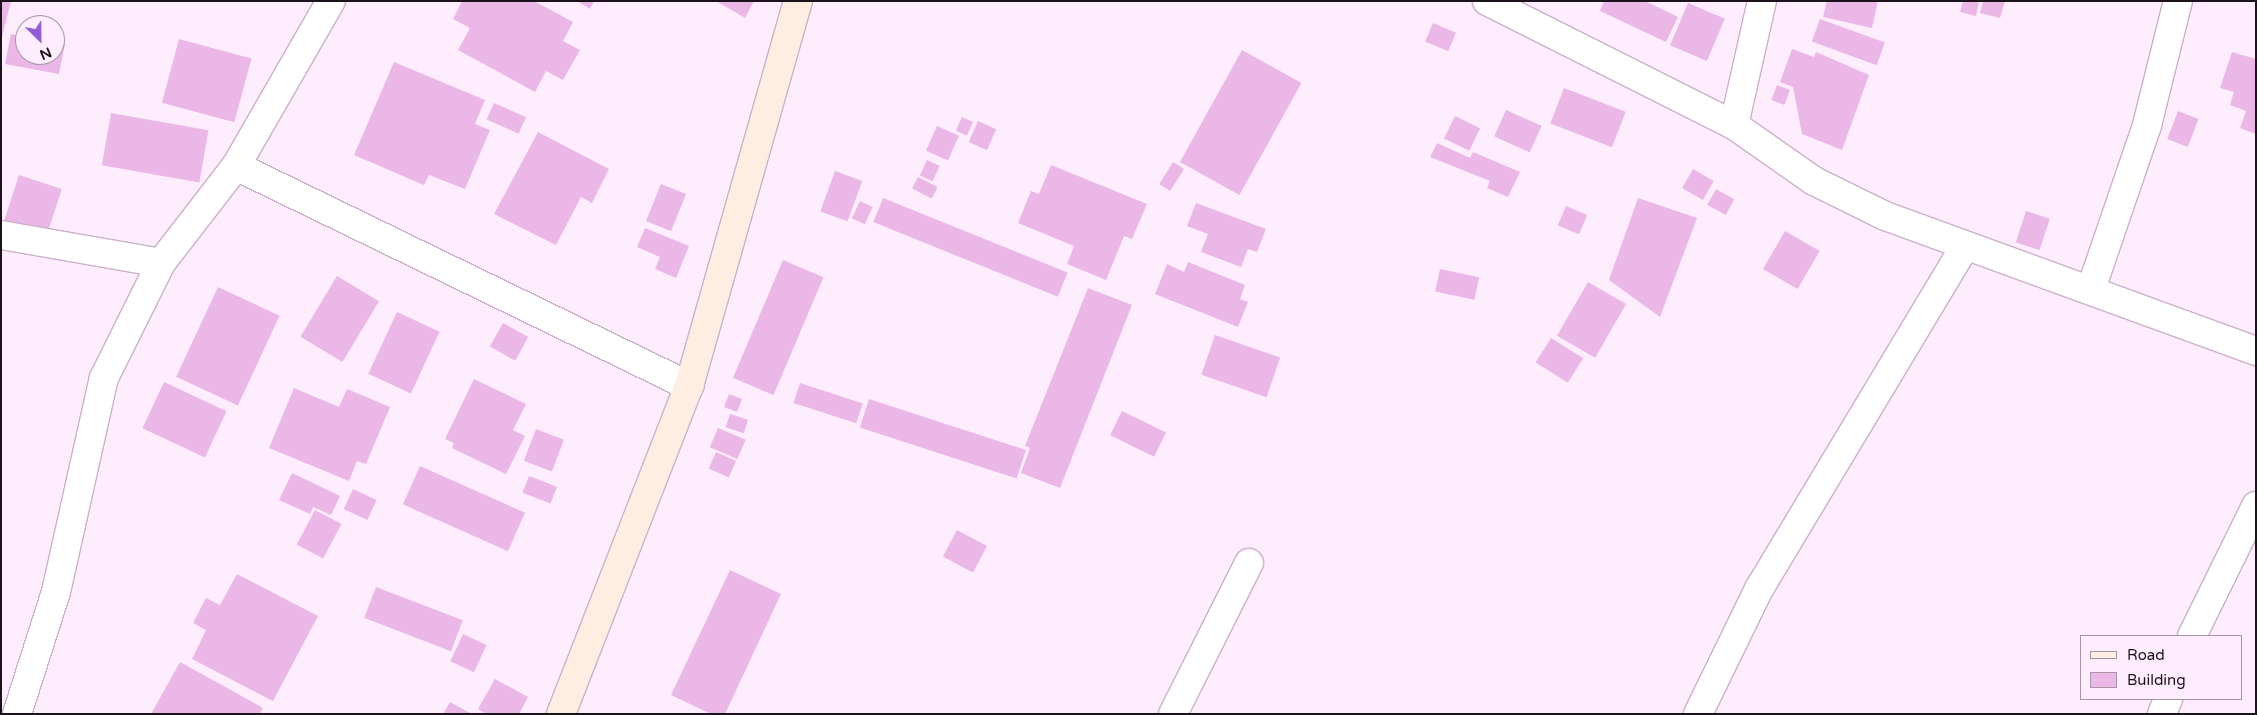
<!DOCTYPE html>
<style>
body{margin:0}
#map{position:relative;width:2257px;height:715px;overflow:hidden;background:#feedfd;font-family:"Varela Round",sans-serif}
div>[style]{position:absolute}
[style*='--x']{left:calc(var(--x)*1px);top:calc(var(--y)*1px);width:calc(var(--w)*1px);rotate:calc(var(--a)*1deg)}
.building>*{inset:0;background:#eab7e7;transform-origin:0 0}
.roads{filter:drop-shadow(1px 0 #ccb0ca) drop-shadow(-1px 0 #ccb0ca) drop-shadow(0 1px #ccb0ca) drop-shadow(0 -1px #ccb0ca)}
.street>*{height:28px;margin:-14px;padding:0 14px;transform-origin:14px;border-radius:14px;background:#fff}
.secondary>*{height:28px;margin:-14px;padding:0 14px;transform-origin:14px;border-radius:14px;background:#feeee2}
span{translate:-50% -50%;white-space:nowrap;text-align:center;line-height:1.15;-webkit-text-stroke:4px #feedfd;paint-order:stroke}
.frame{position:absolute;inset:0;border:2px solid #1c121b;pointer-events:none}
.legend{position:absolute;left:2080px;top:635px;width:162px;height:65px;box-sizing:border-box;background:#feedfd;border:1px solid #a495a3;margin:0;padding:6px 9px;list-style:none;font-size:15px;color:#1c121b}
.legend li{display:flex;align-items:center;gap:10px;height:25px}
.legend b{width:25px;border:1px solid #a495a3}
.north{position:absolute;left:15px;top:15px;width:50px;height:50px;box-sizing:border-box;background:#feedfd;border:1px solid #a495a3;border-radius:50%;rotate:157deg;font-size:14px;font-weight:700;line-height:20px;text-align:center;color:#1c121b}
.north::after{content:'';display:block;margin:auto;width:18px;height:22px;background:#925dd6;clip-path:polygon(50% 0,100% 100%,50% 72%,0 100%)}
</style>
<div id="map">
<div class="building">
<i style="clip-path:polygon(1px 1px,11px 1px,2px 37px,1px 37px)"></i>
<i style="clip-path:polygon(462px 1px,534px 1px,573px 22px,563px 41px,580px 50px,563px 80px,546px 71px,535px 92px,458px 50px,470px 28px,453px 19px)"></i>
<i style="clip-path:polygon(577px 1px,594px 1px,590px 9px)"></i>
<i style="clip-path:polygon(716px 1px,754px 1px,745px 18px)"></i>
<i style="clip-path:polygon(1604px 1px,1645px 1px,1678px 17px,1666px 42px,1600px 11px)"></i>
<i style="clip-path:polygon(1827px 1px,1878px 1px,1872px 28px,1823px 17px)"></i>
<i style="clip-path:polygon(1963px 1px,1979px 1px,1976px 16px,1960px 12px)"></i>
<i style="clip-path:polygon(1983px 1px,2005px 1px,2000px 18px,1980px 13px)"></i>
<i style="left:1688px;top:3px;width:40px;height:46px;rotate:23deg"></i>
<i style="left:1820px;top:19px;width:69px;height:24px;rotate:20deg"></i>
<i style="left:1433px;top:23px;width:25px;height:20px;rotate:23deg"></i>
<i style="clip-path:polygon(11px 34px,25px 37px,25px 55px,55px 55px,55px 42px,65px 44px,59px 74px,5px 64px)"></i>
<i style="left:179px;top:39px;width:75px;height:66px;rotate:15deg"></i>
<i style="clip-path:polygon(1792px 49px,1814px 57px,1816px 52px,1869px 75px,1842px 150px,1802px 134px,1793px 87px,1780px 82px)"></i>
<i style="left:1242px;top:50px;width:68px;height:128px;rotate:29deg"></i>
<i style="clip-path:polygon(2232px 52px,2256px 59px,2256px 134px,2240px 128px,2246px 111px,2230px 105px,2234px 92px,2220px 88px)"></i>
<i style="clip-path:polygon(394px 62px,485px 100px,475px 124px,490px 130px,465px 189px,429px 175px,424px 185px,354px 155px)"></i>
<i style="left:1777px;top:85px;width:14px;height:16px;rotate:21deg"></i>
<i style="left:1564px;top:88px;width:66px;height:38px;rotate:21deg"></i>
<i style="left:494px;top:103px;width:35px;height:18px;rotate:24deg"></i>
<i style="left:1506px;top:110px;width:39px;height:29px;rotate:24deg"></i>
<i style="left:2178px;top:111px;width:22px;height:30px;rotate:21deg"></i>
<i style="left:111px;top:113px;width:99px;height:53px;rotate:10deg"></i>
<i style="left:1455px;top:116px;width:28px;height:25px;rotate:26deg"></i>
<i style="left:962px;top:117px;width:12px;height:15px;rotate:24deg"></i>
<i style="left:978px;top:121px;width:20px;height:23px;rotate:24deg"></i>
<i style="left:937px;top:126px;width:24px;height:27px;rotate:24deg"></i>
<i style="clip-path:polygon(538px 132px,609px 169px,592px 203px,581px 197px,556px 245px,494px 214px)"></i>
<i style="clip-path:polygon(1437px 143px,1470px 158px,1473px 152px,1520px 172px,1508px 197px,1487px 188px,1490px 181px,1430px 157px)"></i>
<i style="left:927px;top:160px;width:14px;height:17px;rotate:25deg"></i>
<i style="left:1173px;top:162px;width:13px;height:26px;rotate:32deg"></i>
<i style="clip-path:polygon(1051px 165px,1147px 204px,1132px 239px,1124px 236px,1106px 280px,1067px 264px,1074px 246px,1018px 223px,1031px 191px,1039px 194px)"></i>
<i style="left:1693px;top:169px;width:24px;height:22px;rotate:30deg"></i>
<i style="left:835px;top:171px;width:29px;height:43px;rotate:20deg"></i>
<i style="left:19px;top:175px;width:45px;height:49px;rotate:18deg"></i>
<i style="left:918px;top:177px;width:22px;height:13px;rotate:27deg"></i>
<i style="left:661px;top:184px;width:27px;height:40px;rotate:22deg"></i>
<i style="left:1716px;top:189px;width:21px;height:18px;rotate:29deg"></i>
<i style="left:883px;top:198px;width:199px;height:26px;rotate:22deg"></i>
<i style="clip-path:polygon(1638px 198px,1697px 218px,1660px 317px,1609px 280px)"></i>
<i style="left:860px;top:201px;width:14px;height:19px;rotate:25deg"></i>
<i style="clip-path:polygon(1196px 203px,1266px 229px,1257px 252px,1248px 249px,1241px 267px,1201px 252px,1208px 234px,1187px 226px)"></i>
<i style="left:1566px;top:206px;width:23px;height:21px;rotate:23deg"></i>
<i style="left:2026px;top:211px;width:25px;height:33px;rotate:18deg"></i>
<i style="clip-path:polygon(645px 228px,689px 246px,676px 278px,655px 269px,660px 257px,637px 247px)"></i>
<i style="left:1785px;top:231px;width:40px;height:44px;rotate:30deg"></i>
<i style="left:783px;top:260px;width:44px;height:128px;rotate:23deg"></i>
<i style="clip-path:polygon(1188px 262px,1245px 285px,1240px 299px,1248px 302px,1238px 327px,1155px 294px,1167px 264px,1184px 272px)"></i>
<i style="left:1440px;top:269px;width:40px;height:23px;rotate:12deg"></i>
<i style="left:337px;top:276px;width:49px;height:71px;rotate:31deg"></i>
<i style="left:1588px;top:282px;width:44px;height:62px;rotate:30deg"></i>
<i style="left:218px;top:287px;width:68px;height:99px;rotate:25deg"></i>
<i style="clip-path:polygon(1088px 288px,1132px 305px,1060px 488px,1021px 473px,1030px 448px,1025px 446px)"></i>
<i style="left:397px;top:312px;width:47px;height:68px;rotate:25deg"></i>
<i style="left:503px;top:323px;width:29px;height:27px;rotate:29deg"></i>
<i style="left:1215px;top:335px;width:69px;height:42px;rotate:19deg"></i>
<i style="left:1551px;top:338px;width:38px;height:29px;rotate:32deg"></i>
<i style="clip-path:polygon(474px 379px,526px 404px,513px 430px,525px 436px,506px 474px,452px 448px,454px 443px,445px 439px)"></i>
<i style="left:164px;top:382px;width:69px;height:51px;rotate:25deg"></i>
<i style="left:800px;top:383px;width:66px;height:21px;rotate:18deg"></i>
<i style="clip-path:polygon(294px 388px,339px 407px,347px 389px,390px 407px,366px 464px,357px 461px,349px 481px,269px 448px)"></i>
<i style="left:729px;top:394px;width:14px;height:14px;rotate:21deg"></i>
<i style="left:869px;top:399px;width:165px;height:30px;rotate:18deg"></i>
<i style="left:1122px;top:411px;width:49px;height:27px;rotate:26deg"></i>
<i style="left:730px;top:414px;width:19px;height:14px;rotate:18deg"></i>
<i style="left:718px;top:428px;width:30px;height:21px;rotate:23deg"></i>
<i style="left:536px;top:429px;width:30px;height:34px;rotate:21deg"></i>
<i style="left:716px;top:452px;width:22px;height:18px;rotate:24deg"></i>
<i style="left:420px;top:466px;width:115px;height:42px;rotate:24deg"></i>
<i style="clip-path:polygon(292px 473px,340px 496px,331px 515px,313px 507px,310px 514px,279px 500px)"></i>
<i style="left:529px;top:476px;width:30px;height:18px;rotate:21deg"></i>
<i style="left:353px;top:489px;width:26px;height:22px;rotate:25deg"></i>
<i style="left:315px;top:510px;width:30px;height:39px;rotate:28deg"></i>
<i style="left:957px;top:530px;width:34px;height:30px;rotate:28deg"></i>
<i style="clip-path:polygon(730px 570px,781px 594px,725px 714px,711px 714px,671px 695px)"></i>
<i style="clip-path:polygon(237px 574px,318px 616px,273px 701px,192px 659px,206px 630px,193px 623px,206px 598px,220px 605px)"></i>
<i style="left:376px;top:587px;width:93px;height:33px;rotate:21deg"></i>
<i style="left:463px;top:634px;width:26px;height:30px;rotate:25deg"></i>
<i style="clip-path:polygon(180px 662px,263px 708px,260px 714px,151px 714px)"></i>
<i style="clip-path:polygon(495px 679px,528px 697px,519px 714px,486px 714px,478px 709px)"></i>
<i style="clip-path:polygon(450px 702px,472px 714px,443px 714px)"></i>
</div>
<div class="roads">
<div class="street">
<i style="--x:1487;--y:1;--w:276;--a:26.7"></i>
<i style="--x:1734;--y:125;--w:98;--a:35"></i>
<i style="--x:1814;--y:181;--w:79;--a:26.2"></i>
<i style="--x:1885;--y:216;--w:395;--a:20"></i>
<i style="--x:1734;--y:125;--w:127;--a:-77.3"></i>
<i style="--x:236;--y:166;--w:504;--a:25.9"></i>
<i style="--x:1;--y:235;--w:162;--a:9.9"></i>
<i style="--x:2091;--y:289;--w:173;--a:-71.1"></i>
<i style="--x:2147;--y:125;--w:128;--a:-76"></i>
<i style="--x:2192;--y:636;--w:145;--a:-63.8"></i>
<i style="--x:17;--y:714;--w:128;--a:-72.3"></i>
<i style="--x:56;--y:592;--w:219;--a:-77.4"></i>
<i style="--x:104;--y:378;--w:128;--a:-63.6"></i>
<i style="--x:161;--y:263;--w:123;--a:-52.3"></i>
<i style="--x:236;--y:166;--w:190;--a:-60.1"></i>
<i style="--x:1173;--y:714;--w:169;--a:-63.3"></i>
<i style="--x:1698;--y:714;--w:139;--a:-64"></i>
<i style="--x:1759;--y:589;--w:400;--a:-59"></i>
<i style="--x:2162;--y:714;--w:16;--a:-68"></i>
</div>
<div class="secondary">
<i style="--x:561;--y:714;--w:352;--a:-68.7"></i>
<i style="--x:689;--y:386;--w:400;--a:-74.2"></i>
</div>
</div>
<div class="frame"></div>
<ul class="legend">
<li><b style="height:6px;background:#feeee2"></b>Road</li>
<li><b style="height:14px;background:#eab7e7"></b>Building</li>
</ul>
<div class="north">N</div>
</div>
